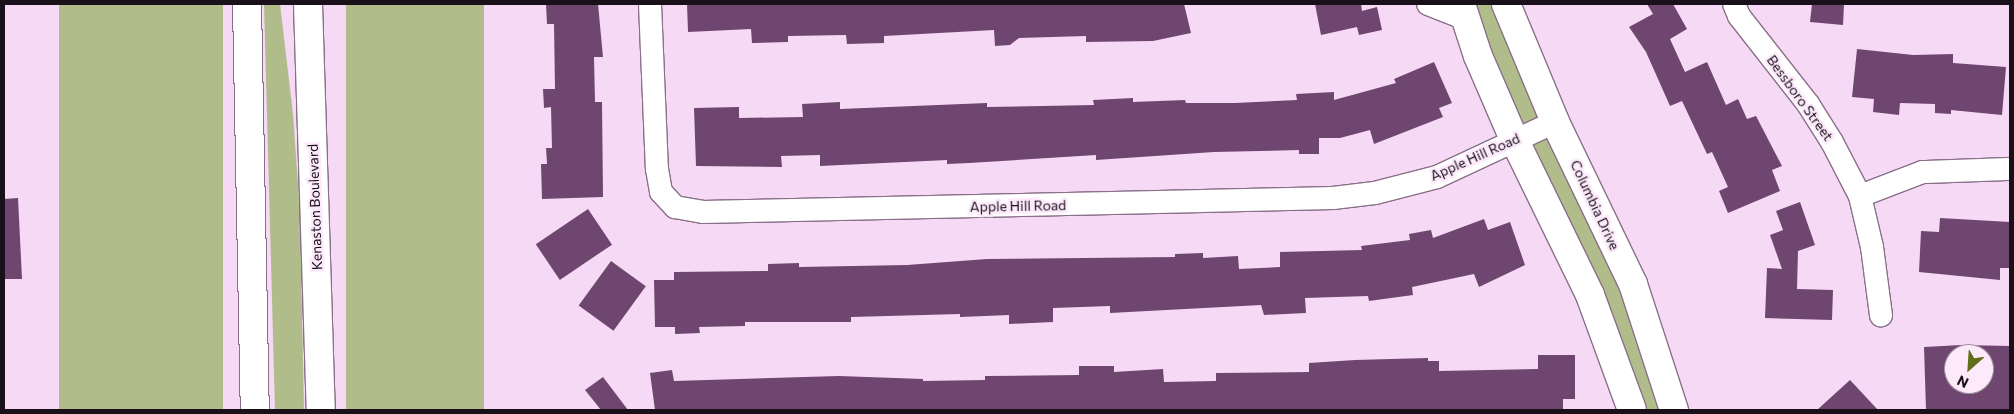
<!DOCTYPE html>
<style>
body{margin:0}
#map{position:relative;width:2014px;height:414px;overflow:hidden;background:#f6d9f4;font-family:Commissioner,sans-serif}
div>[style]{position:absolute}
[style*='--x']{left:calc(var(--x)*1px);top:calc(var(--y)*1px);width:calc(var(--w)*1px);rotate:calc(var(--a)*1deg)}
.green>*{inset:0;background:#b1bc8b;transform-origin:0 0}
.building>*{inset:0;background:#6f466f;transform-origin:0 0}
.roads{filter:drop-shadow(1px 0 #897088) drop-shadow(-1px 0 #897088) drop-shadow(0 1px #897088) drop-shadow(0 -1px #897088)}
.street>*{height:22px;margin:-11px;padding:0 11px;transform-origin:11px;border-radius:11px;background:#fff}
.secondary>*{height:28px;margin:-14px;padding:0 14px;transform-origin:14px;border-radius:14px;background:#fff}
.primary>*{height:28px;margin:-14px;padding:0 14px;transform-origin:14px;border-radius:14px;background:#fff}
span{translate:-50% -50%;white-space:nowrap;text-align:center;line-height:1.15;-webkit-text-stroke:5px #fceafb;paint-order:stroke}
.street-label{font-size:14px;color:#1a1019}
.frame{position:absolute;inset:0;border:5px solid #1a1019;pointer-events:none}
.north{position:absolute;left:1944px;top:344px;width:50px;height:50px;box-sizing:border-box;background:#fceafb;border:1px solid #a293a1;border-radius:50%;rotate:206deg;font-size:14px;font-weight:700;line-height:20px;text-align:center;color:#1a1019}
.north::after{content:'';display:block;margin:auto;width:18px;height:22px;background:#616e18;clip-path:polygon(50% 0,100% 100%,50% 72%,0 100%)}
</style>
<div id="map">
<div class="green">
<i style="left:59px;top:4px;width:164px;height:406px"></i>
<i style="clip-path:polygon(264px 4px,280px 4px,293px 114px,300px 212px,304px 410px,275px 410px)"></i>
<i style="left:346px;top:4px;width:138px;height:406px"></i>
<i style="clip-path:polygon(1428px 4px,1506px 4px,1674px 410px,1632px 410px,1466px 19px)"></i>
</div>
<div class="building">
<i style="clip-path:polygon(546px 4px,598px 4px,603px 57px,594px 57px,595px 102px,602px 102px,603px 197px,542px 199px,541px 164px,547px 164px,546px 148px,552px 148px,551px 107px,544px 108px,543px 89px,555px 89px,554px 24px,547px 24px)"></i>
<i style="clip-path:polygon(687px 4px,1184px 4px,1191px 33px,1153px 41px,1086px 42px,1086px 36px,1019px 38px,1010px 45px,995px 46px,994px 30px,884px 36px,884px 43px,847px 44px,846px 35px,788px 36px,788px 42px,752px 43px,751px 29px,688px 32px)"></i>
<i style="clip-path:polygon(1315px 4px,1361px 4px,1362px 11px,1377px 7px,1382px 30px,1359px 35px,1357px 27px,1321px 35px)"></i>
<i style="clip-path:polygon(1647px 4px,1673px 4px,1687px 29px,1670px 39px,1685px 72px,1707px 62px,1726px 105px,1738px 99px,1747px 119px,1756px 116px,1782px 166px,1772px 170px,1780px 191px,1728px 213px,1719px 191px,1728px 187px,1712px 152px,1707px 154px,1682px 101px,1670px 106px,1646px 52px,1629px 27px,1653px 14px)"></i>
<i style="clip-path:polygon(1812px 4px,1844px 4px,1843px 25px,1810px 22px)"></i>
<i style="clip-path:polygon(1857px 49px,1913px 55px,1953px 54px,1953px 63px,2006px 67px,2002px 115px,1951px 110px,1951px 114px,1935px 113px,1935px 104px,1900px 103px,1899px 115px,1873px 112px,1874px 99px,1852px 97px)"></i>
<i style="clip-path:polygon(1434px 62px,1452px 103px,1439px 108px,1443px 117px,1374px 144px,1370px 130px,1340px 138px,1319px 138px,1319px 154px,1299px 154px,1299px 150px,1214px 152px,1096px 160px,1096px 155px,969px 163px,947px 164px,947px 160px,820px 166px,820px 155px,781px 156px,782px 167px,696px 166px,694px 108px,739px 107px,739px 118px,803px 117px,802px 104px,840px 102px,840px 109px,987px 103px,987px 107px,1094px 105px,1093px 100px,1133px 98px,1133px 102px,1185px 100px,1186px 103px,1235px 103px,1297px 100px,1296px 94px,1334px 92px,1334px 100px,1396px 83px,1394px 79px)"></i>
<i style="clip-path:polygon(18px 198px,22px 279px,4px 279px,4px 199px)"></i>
<i style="clip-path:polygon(1800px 202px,1815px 245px,1798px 251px,1797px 289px,1833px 290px,1832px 320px,1765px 318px,1767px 268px,1782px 269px,1770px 235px,1783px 230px,1776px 211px)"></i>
<i style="left:588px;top:209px;width:43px;height:63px;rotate:56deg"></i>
<i style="clip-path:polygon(1940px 218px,2010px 222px,2010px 268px,2000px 268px,2000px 280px,1919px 272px,1921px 231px,1939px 232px)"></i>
<i style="clip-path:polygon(1484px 219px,1488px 230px,1510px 222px,1525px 265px,1479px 287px,1474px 274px,1412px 287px,1413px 295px,1369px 301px,1368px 296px,1305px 298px,1306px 313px,1264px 315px,1261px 305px,1110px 313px,1110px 306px,1053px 308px,1053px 322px,1009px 324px,1009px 315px,960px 317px,960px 314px,851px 317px,851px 322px,745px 322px,745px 326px,699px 327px,700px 333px,675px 334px,675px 327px,655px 327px,654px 280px,674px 280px,674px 272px,768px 271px,768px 264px,799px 263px,799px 267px,907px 265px,987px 259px,1175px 257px,1175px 254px,1203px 253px,1203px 258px,1238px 256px,1239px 269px,1280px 267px,1280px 252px,1362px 250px,1361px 246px,1410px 240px,1409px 234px,1431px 230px,1433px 238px)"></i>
<i style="left:611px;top:261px;width:43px;height:55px;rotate:36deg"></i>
<i style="clip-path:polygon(evenodd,1961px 345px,2010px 346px,2010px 410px,1926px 410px,1924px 347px,1961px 345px,1954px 354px,1984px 354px,1984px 384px,1954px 384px,1954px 354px)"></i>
<i style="clip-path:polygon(1538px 355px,1575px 355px,1575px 399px,1563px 399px,1563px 410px,655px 410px,650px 373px,672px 370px,674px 381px,839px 376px,923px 379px,923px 381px,985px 380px,985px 376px,1079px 375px,1079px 366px,1114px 366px,1114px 372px,1163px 369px,1164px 382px,1216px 381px,1216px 373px,1309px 372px,1309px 363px,1355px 360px,1428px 358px,1428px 361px,1439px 361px,1439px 371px,1538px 369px)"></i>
<i style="clip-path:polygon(603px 377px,628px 410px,601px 410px,585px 390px)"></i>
<i style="clip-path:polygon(1850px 380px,1878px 410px,1817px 410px)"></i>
</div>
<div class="roads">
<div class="street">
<i style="--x:650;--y:4;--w:165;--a:87.6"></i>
<i style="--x:657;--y:169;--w:23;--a:80"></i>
<i style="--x:661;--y:192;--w:21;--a:47"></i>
<i style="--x:675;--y:207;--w:28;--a:10"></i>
<i style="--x:703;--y:212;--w:630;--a:-1.27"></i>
<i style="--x:1333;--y:198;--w:42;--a:-6.8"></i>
<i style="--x:1375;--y:193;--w:64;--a:-14.5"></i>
<i style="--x:1437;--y:177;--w:130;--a:-25"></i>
<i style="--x:1428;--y:4;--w:41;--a:21.5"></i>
<i style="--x:1734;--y:4;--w:13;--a:67"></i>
<i style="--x:1739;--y:16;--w:112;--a:51.9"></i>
<i style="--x:1808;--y:104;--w:45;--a:57.7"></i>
<i style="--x:1832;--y:142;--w:61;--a:62.6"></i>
<i style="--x:1860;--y:196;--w:52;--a:76.8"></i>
<i style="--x:1872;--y:247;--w:69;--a:82.5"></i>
<i style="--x:1860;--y:196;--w:67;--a:-20.9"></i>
<i style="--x:1923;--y:172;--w:87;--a:-2"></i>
</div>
<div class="secondary">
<i style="--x:1461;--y:4;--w:55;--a:71.9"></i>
<i style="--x:1478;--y:56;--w:90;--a:66.6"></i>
<i style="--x:1514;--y:139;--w:174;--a:64"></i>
<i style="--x:1590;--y:295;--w:122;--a:69.9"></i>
<i style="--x:1506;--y:4;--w:128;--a:67.4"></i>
<i style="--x:1555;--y:122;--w:180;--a:64.3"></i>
<i style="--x:1633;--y:284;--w:133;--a:72"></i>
</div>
<div class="primary">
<i style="--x:247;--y:4;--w:406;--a:88.9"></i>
<i style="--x:308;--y:4;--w:406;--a:88.2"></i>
</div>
</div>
<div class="street-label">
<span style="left:1800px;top:98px;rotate:54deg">Bessboro Street</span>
<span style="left:1475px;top:157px;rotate:-24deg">Apple Hill Road</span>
<span style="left:1595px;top:205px;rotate:65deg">Columbia Drive</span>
<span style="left:1018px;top:206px;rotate:-1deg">Apple Hill Road</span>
<span style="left:315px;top:207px;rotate:-92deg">Kenaston Boulevard</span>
</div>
<div class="frame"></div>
<div class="north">N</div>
</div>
